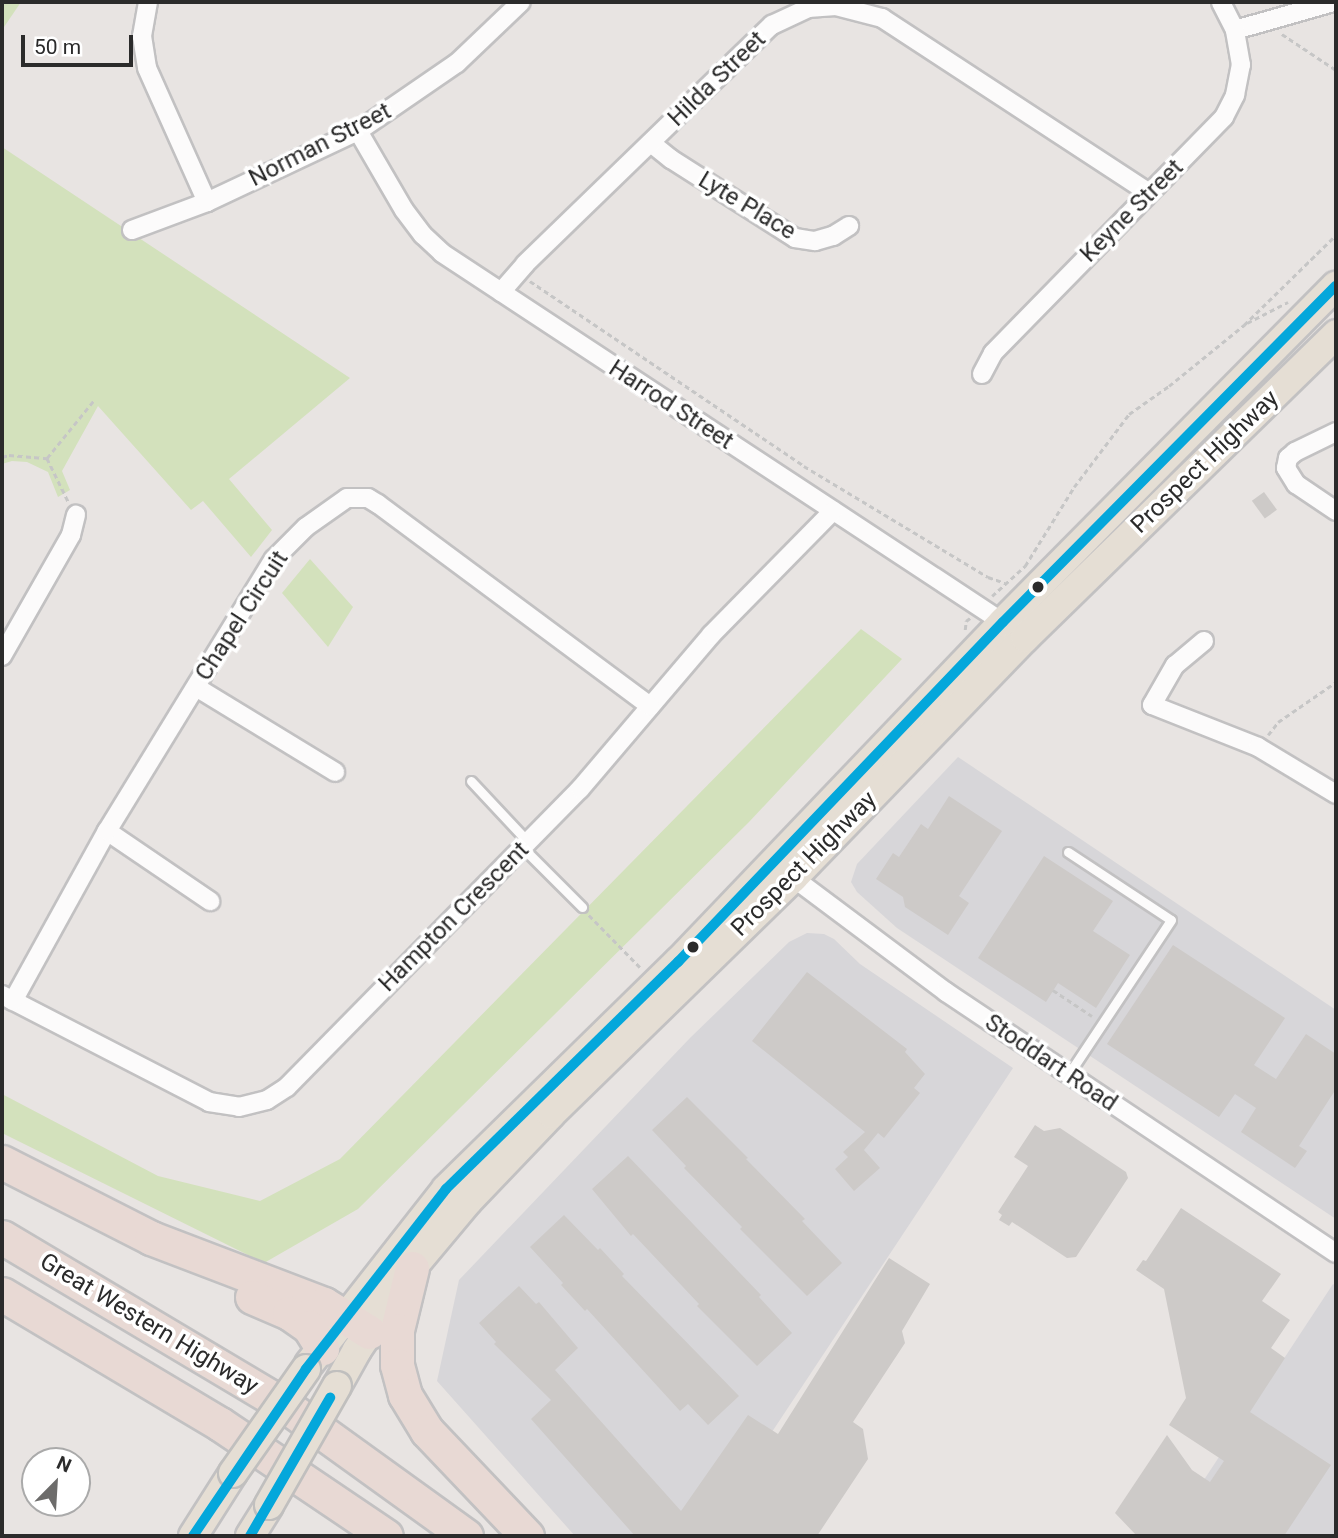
<!DOCTYPE html>
<style>
body{margin:0}
#map{position:relative;width:1338px;height:1538px;overflow:hidden;background:#e8e4e2;font-family:Roboto,sans-serif}
div>[style]{position:absolute}
[style*='--x']{left:calc(var(--x)*1px);top:calc(var(--y)*1px);width:calc(var(--w)*1px);rotate:calc(var(--a)*1deg)}
.industrial>*{inset:0;background:#d7d6d9}
.green>*{inset:0;background:#d3e1bc}
.building>*{inset:0;background:#cdcac8;transform-origin:0 0}
.path>*{height:2.5px;margin-top:-1.25px;transform-origin:0;background:repeating-linear-gradient(90deg,#c6c6c6 0 5px,transparent 0 8.5px)}
.roads{filter:drop-shadow(2px 0 #c2c1c2) drop-shadow(-2px 0 #c2c1c2) drop-shadow(0 2px #c2c1c2) drop-shadow(0 -2px #c2c1c2)}
.lane>*{height:9px;margin:-4.5px;padding:0 4.5px;transform-origin:4.5px;border-radius:4.5px;background:#fcfbfb}
.street>*{height:18px;margin:-9px;padding:0 9px;transform-origin:9px;border-radius:9px;background:#fcfbfb}
.primary>*{height:28px;margin:-14px;padding:0 14px;transform-origin:14px;border-radius:14px;background:#e5ded4}
.highway>*{height:33px;margin:-16.5px;padding:0 16.5px;transform-origin:16.5px;border-radius:16.5px;background:#e8d9d4}
.bridges{filter:drop-shadow(2px 0 #c0bfbe) drop-shadow(-2px 0 #c0bfbe) drop-shadow(0 2px #c0bfbe) drop-shadow(0 -2px #c0bfbe)}
.primary-bridge>*{height:28px;margin:-14px;padding:0 14px;transform-origin:14px;border-radius:14px;background:#e5ded4}
.bus-1>*{height:10px;margin:-5px;padding:0 5px;transform-origin:5px;border-radius:5px;background:#04a7db}
.dots>*{width:19px;height:19px;translate:-50% -50%;box-sizing:border-box;border:4px solid #fff;border-radius:50%}
span{translate:-50% -50%;white-space:nowrap;text-align:center;line-height:1.15;-webkit-text-stroke:7px #fff;paint-order:stroke}
.street-label{font-size:24px;color:#2b2b2b}
.frame{position:absolute;inset:0;border:4px solid #2b2b2b;pointer-events:none}
.north{position:absolute;left:21px;top:1447px;width:70px;height:70px;box-sizing:border-box;background:#fff;border:2px solid #aaa;border-radius:50%;rotate:24deg;font-size:19px;font-weight:700;line-height:28px;text-align:center;color:#2b2b2b}
.north::after{content:'';display:block;margin:auto;width:24px;height:32px;background:#6d6c6b;clip-path:polygon(50% 0,100% 100%,50% 72%,0 100%)}
.scale{position:absolute;left:21px;top:35px;width:112px;height:32px;box-sizing:border-box;border:4px solid #2b2b2b;border-top:0;padding-left:9px;font-size:21px;line-height:24px;white-space:nowrap;color:#2b2b2b;-webkit-text-stroke:5px #fff;paint-order:stroke}
</style>
<div id="map">
<div class="industrial">
<i style="clip-path:polygon(958px 757px,1336px 1010px,1336px 1219px,897px 928px,857px 892px,851px 882px,857px 864px)"></i>
<i style="clip-path:polygon(807px 933px,824px 934px,834px 939px,860px 964px,1013px 1068px,703px 1536px,575px 1536px,437px 1381px,459px 1280px,690px 1038px,789px 942px)"></i>
<i style="clip-path:polygon(1333px 1284px,1336px 1286px,1336px 1536px,1167px 1536px)"></i>
</div>
<div class="green">
<i style="clip-path:polygon(2px 2px,21px 2px,2px 30px)"></i>
<i style="clip-path:polygon(2px 147px,350px 378px,229px 479px,272px 530px,251px 557px,203px 501px,191px 510px,98px 406px,62px 471px,70px 490px,58px 497px,48px 472px,27px 462px,12px 461px,2px 464px)"></i>
<i style="clip-path:polygon(310px 559px,353px 607px,328px 647px,282px 593px)"></i>
<i style="clip-path:polygon(861px 629px,902px 659px,749px 822px,358px 1209px,264px 1263px,2px 1133px,2px 1094px,158px 1176px,260px 1201px,340px 1159px)"></i>
</div>
<div class="building">
<i style="left:1264px;top:492px;width:22px;height:15px;rotate:54deg"></i>
<i style="clip-path:polygon(949px 796px,1002px 831px,959px 896px,969px 903px,948px 935px,905px 907px,903px 897px,876px 879px,893px 853px,899px 857px,921px 824px,928px 829px)"></i>
<i style="clip-path:polygon(1044px 856px,1113px 901px,1093px 931px,1130px 955px,1096px 1008px,1058px 983px,1046px 1002px,978px 958px)"></i>
<i style="clip-path:polygon(1173px 945px,1285px 1018px,1254px 1065px,1276px 1079px,1306px 1034px,1336px 1054px,1336px 1089px,1299px 1146px,1307px 1151px,1295px 1168px,1241px 1132px,1256px 1108px,1235px 1094px,1219px 1117px,1107px 1044px)"></i>
<i style="clip-path:polygon(807px 972px,907px 1049px,905px 1052px,925px 1074px,914px 1088px,920px 1093px,884px 1138px,878px 1133px,864px 1150px,880px 1168px,854px 1191px,835px 1169px,848px 1157px,843px 1152px,865px 1132px,752px 1041px)"></i>
<i style="clip-path:polygon(687px 1097px,748px 1158px,746px 1159px,805px 1219px,802px 1221px,842px 1263px,807px 1296px,740px 1229px,742px 1227px,684px 1168px,686px 1166px,652px 1130px)"></i>
<i style="clip-path:polygon(1035px 1125px,1044px 1131px,1060px 1128px,1126px 1172px,1128px 1178px,1076px 1257px,1067px 1258px,1012px 1222px,1009px 1226px,999px 1220px,1002px 1215px,998px 1212px,1028px 1166px,1014px 1157px)"></i>
<i style="clip-path:polygon(628px 1156px,761px 1295px,759px 1297px,792px 1333px,757px 1366px,697px 1306px,699px 1304px,633px 1234px,631px 1236px,592px 1189px)"></i>
<i style="clip-path:polygon(1181px 1208px,1281px 1274px,1262px 1301px,1290px 1320px,1271px 1348px,1285px 1358px,1250px 1412px,1331px 1465px,1284px 1536px,1137px 1536px,1115px 1513px,1167px 1435px,1192px 1470px,1210px 1482px,1224px 1461px,1169px 1425px,1186px 1398px,1164px 1289px,1136px 1270px,1143px 1260px,1146px 1261px)"></i>
<i style="clip-path:polygon(564px 1215px,598px 1250px,600px 1248px,624px 1274px,622px 1276px,739px 1396px,708px 1425px,688px 1404px,680px 1411px,587px 1309px,585px 1311px,561px 1285px,563px 1283px,530px 1247px)"></i>
<i style="clip-path:polygon(889px 1258px,930px 1284px,902px 1331px,905px 1343px,853px 1422px,863px 1429px,868px 1459px,817px 1536px,635px 1536px,531px 1419px,551px 1400px,494px 1344px,496px 1342px,479px 1323px,519px 1286px,536px 1304px,539px 1302px,578px 1348px,555px 1370px,681px 1511px,748px 1415px,778px 1434px)"></i>
</div>
<div class="path">
<i style="--x:1282;--y:34;--w:65;--a:33.7"></i>
<i style="--x:530;--y:281;--w:331;--a:34"></i>
<i style="--x:804;--y:466;--w:215;--a:31.1"></i>
<i style="--x:988;--y:577;--w:18;--a:19"></i>
<i style="--x:1247;--y:323;--w:46;--a:-27.1"></i>
<i style="--x:2;--y:457;--w:7;--a:-16"></i>
<i style="--x:9;--y:455;--w:38;--a:5"></i>
<i style="--x:47;--y:458;--w:50;--a:63.9"></i>
<i style="--x:47;--y:458;--w:76;--a:-50.9"></i>
<i style="--x:992;--y:596;--w:45;--a:-42.3"></i>
<i style="--x:1025;--y:566;--w:93;--a:-58.2"></i>
<i style="--x:1074;--y:487;--w:91;--a:-53"></i>
<i style="--x:1129;--y:414;--w:49;--a:-35"></i>
<i style="--x:1169;--y:386;--w:97;--a:-39.1"></i>
<i style="--x:1244;--y:325;--w:129;--a:-44.4"></i>
<i style="--x:965;--y:630;--w:9;--a:-84"></i>
<i style="--x:966;--y:621;--w:5;--a:-37"></i>
<i style="--x:1268;--y:735;--w:16;--a:-52"></i>
<i style="--x:1278;--y:722;--w:70;--a:-34.6"></i>
<i style="--x:589;--y:915;--w:73;--a:45.6"></i>
<i style="--x:1053;--y:990;--w:47;--a:33.7"></i>
</div>
<div class="roads">
<div class="lane">
<i style="--x:471;--y:781;--w:83;--a:46.9"></i>
<i style="--x:522;--y:847;--w:85;--a:45"></i>
<i style="--x:1068;--y:852;--w:123;--a:33.4"></i>
<i style="--x:1171;--y:920;--w:186;--a:123.6"></i>
</div>
<div class="street">
<i style="--x:148;--y:2;--w:35;--a:100"></i>
<i style="--x:142;--y:36;--w:32;--a:81"></i>
<i style="--x:147;--y:68;--w:147;--a:65.9"></i>
<i style="--x:1235;--y:30;--w:102;--a:-15.9"></i>
<i style="--x:358;--y:131;--w:91;--a:59.8"></i>
<i style="--x:404;--y:210;--w:31;--a:53"></i>
<i style="--x:423;--y:235;--w:26;--a:43"></i>
<i style="--x:442;--y:253;--w:680;--a:33.36"></i>
<i style="--x:651;--y:143;--w:26;--a:39"></i>
<i style="--x:671;--y:159;--w:147;--a:32.5"></i>
<i style="--x:795;--y:238;--w:20;--a:9"></i>
<i style="--x:815;--y:241;--w:19;--a:-16"></i>
<i style="--x:833;--y:236;--w:19;--a:-32"></i>
<i style="--x:132;--y:230;--w:80;--a:-20.5"></i>
<i style="--x:207;--y:202;--w:167;--a:-25.2"></i>
<i style="--x:358;--y:131;--w:120;--a:-34.5"></i>
<i style="--x:457;--y:63;--w:88;--a:-43.6"></i>
<i style="--x:501;--y:292;--w:37;--a:-49"></i>
<i style="--x:525;--y:264;--w:344;--a:-44.1"></i>
<i style="--x:772;--y:25;--w:40;--a:-25"></i>
<i style="--x:808;--y:8;--w:28;--a:-4"></i>
<i style="--x:836;--y:6;--w:48;--a:14.6"></i>
<i style="--x:882;--y:18;--w:319;--a:33.2"></i>
<i style="--x:982;--y:374;--w:24;--a:-62"></i>
<i style="--x:993;--y:353;--w:330;--a:-45.6"></i>
<i style="--x:1224;--y:117;--w:25;--a:-63"></i>
<i style="--x:1235;--y:95;--w:31;--a:-79"></i>
<i style="--x:1241;--y:65;--w:36;--a:-100"></i>
<i style="--x:1235;--y:30;--w:31;--a:-117"></i>
<i style="--x:1336;--y:432;--w:46;--a:154"></i>
<i style="--x:1295;--y:452;--w:9;--a:139"></i>
<i style="--x:1288;--y:458;--w:10;--a:101"></i>
<i style="--x:1286;--y:468;--w:19;--a:58"></i>
<i style="--x:1296;--y:484;--w:48;--a:34"></i>
<i style="--x:1204;--y:641;--w:38;--a:140"></i>
<i style="--x:1175;--y:665;--w:46;--a:119.9"></i>
<i style="--x:1152;--y:705;--w:114;--a:21.6"></i>
<i style="--x:1258;--y:747;--w:91;--a:31.1"></i>
<i style="--x:2;--y:656;--w:139;--a:-60.3"></i>
<i style="--x:71;--y:535;--w:21;--a:-76"></i>
<i style="--x:196;--y:687;--w:163;--a:31.4"></i>
<i style="--x:107;--y:831;--w:125;--a:34.2"></i>
<i style="--x:787;--y:873;--w:199;--a:36.8"></i>
<i style="--x:946;--y:992;--w:469;--a:33.8"></i>
<i style="--x:2;--y:995;--w:233;--a:27.3"></i>
<i style="--x:209;--y:1102;--w:30;--a:9"></i>
<i style="--x:239;--y:1107;--w:29;--a:-14"></i>
<i style="--x:267;--y:1100;--w:24;--a:-33"></i>
<i style="--x:287;--y:1087;--w:418;--a:-45.5"></i>
<i style="--x:580;--y:789;--w:202;--a:-49.6"></i>
<i style="--x:711;--y:635;--w:174;--a:-45.5"></i>
<i style="--x:13;--y:1001;--w:194;--a:-61.1"></i>
<i style="--x:107;--y:831;--w:319;--a:-58.5"></i>
<i style="--x:274;--y:559;--w:45;--a:-45"></i>
<i style="--x:306;--y:527;--w:50;--a:-35.3"></i>
<i style="--x:347;--y:498;--w:21;--a:0"></i>
<i style="--x:368;--y:498;--w:12;--a:31"></i>
<i style="--x:378;--y:504;--w:339;--a:36.6"></i>
</div>
<div class="primary">
<i style="--x:309;--y:1364;--w:222;--a:-51.9"></i>
<i style="--x:446;--y:1189;--w:325;--a:-44.4"></i>
<i style="--x:678;--y:962;--w:470;--a:-46.3"></i>
<i style="--x:1003;--y:622;--w:473;--a:-45.3"></i>
<i style="--x:337;--y:1386;--w:41;--a:-60.9"></i>
<i style="--x:357;--y:1350;--w:99;--a:-56.1"></i>
<i style="--x:412;--y:1268;--w:87;--a:-50.1"></i>
<i style="--x:468;--y:1201;--w:120;--a:-46.3"></i>
<i style="--x:551;--y:1114;--w:338;--a:-44.3"></i>
<i style="--x:793;--y:878;--w:334;--a:-46"></i>
<i style="--x:1025;--y:638;--w:435;--a:-44.3"></i>
<i style="--x:193;--y:1536;--w:75;--a:-57.6"></i>
<i style="--x:250;--y:1536;--w:36;--a:-58"></i>
</div>
<div class="highway">
<i style="--x:2;--y:1162;--w:167;--a:27"></i>
<i style="--x:151;--y:1238;--w:185;--a:20.9"></i>
<i style="--x:324;--y:1304;--w:53;--a:31.9"></i>
<i style="--x:2;--y:1237;--w:335;--a:30.8"></i>
<i style="--x:290;--y:1409;--w:217;--a:35.8"></i>
<i style="--x:412;--y:1268;--w:64;--a:103.6"></i>
<i style="--x:397;--y:1330;--w:35;--a:90"></i>
<i style="--x:397;--y:1365;--w:31;--a:75"></i>
<i style="--x:405;--y:1395;--w:42;--a:58.6"></i>
<i style="--x:427;--y:1431;--w:145;--a:46.4"></i>
<i style="--x:2;--y:1294;--w:254;--a:30.8"></i>
<i style="--x:220;--y:1424;--w:200;--a:34"></i>
<i style="--x:252;--y:1297;--w:40;--a:23.4"></i>
<i style="--x:289;--y:1313;--w:24;--a:35"></i>
<i style="--x:309;--y:1327;--w:25;--a:58"></i>
</div>
</div>
<div class="bridges">
<div class="primary-bridge">
<i style="--x:233;--y:1473;--w:127;--a:-54.9"></i>
<i style="--x:269;--y:1505;--w:137;--a:-60.3"></i>
</div>
</div>
<div class="bus-1">
<i style="--x:193;--y:1536;--w:202;--a:-55.9"></i>
<i style="--x:306;--y:1369;--w:228;--a:-52.1"></i>
<i style="--x:446;--y:1189;--w:325;--a:-44.4"></i>
<i style="--x:678;--y:962;--w:470;--a:-46.3"></i>
<i style="--x:1003;--y:622;--w:473;--a:-45.3"></i>
<i style="--x:250;--y:1536;--w:160;--a:-59.9"></i>
</div>
<div class="dots">
<i style="left:1038px;top:587px;background:#2b2b2b"></i>
<i style="left:693px;top:947px;background:#2b2b2b"></i>
</div>
<div class="street-label">
<span style="left:717px;top:79px;rotate:-44deg">Hilda Street</span>
<span style="left:320px;top:145px;rotate:-27deg">Norman Street</span>
<span style="left:747px;top:206px;rotate:31deg">Lyte Place</span>
<span style="left:1132px;top:211px;rotate:-45deg">Keyne Street</span>
<span style="left:671px;top:405px;rotate:33deg">Harrod Street</span>
<span style="left:1205px;top:462px;rotate:-44deg">Prospect Highway</span>
<span style="left:242px;top:616px;rotate:-57deg">Chapel Circuit</span>
<span style="left:804px;top:864px;rotate:-45deg">Prospect Highway</span>
<span style="left:454px;top:917px;rotate:-45deg">Hampton Crescent</span>
<span style="left:1051px;top:1063px;rotate:34deg">Stoddart Road</span>
<span style="left:149px;top:1324px;rotate:31deg">Great Western Highway</span>
</div>
<div class="frame"></div>
<div class="north">N</div>
<div class="scale">50 m</div>
</div>
